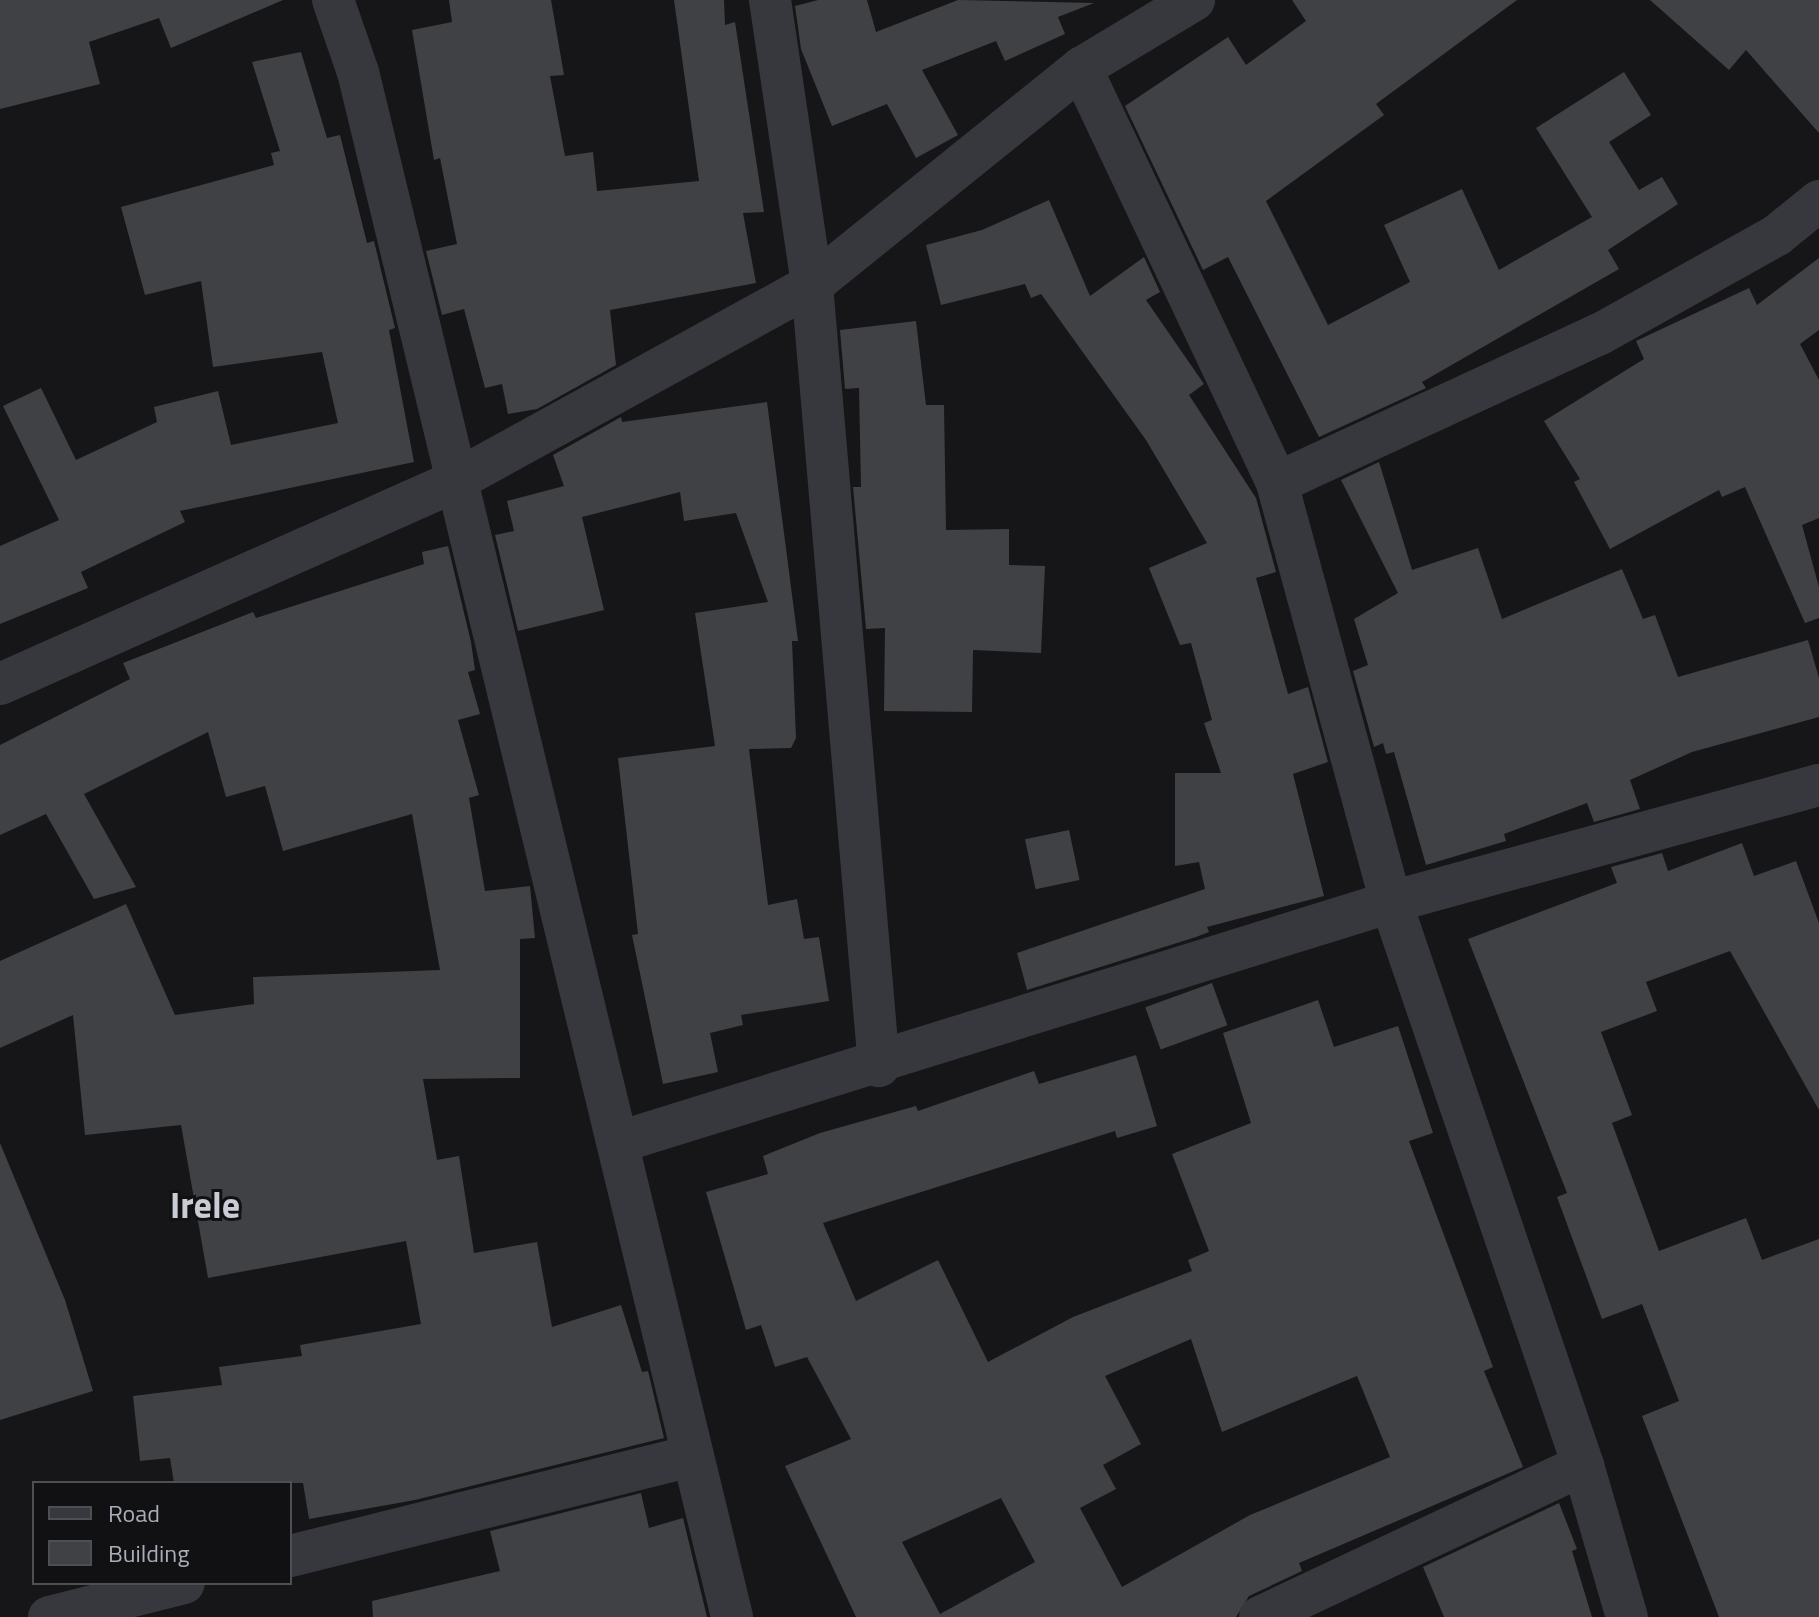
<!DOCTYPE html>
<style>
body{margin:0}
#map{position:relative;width:1819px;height:1617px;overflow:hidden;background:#161618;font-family:"Titillium Web",sans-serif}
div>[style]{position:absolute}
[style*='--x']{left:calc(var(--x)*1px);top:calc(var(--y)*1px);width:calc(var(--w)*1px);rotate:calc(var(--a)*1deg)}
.building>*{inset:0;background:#404145;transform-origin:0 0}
.minor>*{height:42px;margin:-21px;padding:0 21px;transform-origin:21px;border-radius:21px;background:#37383d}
span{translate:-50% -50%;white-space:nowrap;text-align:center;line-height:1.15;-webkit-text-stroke:6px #111113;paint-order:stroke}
.district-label{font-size:36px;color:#c9ccd4;font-weight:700}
.legend{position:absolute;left:32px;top:1481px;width:260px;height:104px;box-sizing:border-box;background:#111113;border:2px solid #4d4f55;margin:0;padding:10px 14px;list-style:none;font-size:24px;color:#a8adb8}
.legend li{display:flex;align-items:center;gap:16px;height:40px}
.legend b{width:40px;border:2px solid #4d4f55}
</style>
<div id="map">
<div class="building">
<i style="clip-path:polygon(0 0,283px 0,171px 48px,159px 18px,89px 42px,100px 84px,0 109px)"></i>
<i style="clip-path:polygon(449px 0,551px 0,564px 75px,550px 76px,565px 156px,593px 152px,597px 191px,699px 181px,674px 0,724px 0,725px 25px,735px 22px,764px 212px,743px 213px,756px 283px,610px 310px,616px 365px,537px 409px,508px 414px,502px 384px,485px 388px,464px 309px,442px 315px,426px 251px,457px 244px,440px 158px,434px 160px,412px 30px,452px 22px)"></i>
<i style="clip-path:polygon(818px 0,867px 0,876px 32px,958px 0,1094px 3px,1058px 17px,1065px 34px,1005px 61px,996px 41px,922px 70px,958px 135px,916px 158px,887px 104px,832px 126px,801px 49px,795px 6px)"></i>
<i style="clip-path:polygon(1292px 0,1517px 0,1376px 104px,1384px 115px,1266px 201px,1328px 325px,1410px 282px,1384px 225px,1462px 189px,1499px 270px,1592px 217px,1536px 128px,1624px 72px,1651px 115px,1609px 142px,1639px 190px,1662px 177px,1678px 204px,1608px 250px,1619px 269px,1422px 382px,1426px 388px,1319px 437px,1228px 257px,1203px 270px,1125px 106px,1228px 37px,1246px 65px,1306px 21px)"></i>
<i style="clip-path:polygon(1650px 0,1819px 0,1819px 133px,1746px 50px,1729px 70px)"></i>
<i style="clip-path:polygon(301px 52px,327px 138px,340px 135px,367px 243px,374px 241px,395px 328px,389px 330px,414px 462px,180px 511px,185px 522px,81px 572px,88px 588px,0 624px,0 546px,59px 520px,3px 406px,41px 388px,76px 460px,157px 422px,154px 407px,218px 391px,231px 445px,338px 423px,322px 352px,213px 367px,201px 281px,145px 295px,121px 207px,274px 165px,271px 153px,280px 151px,252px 62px)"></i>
<i style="clip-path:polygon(1049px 200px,1090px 296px,1144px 257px,1160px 292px,1146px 300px,1204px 384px,1189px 395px,1256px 498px,1276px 572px,1256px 578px,1288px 694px,1308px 687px,1328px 762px,1293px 774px,1324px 896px,1207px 927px,1209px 932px,1196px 937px,1027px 990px,1017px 953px,1205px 889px,1199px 862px,1175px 866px,1175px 773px,1221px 773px,1204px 723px,1212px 720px,1191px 643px,1180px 645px,1149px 568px,1207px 543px,1146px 440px,1041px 294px,1031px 298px,1025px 284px,941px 305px,926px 245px,982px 230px)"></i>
<i style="clip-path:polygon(1819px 258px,1819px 330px,1800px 344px,1819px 380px,1819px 518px,1802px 525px,1819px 587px,1819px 618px,1805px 623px,1745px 487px,1722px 497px,1719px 490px,1610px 549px,1574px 482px,1580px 479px,1544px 421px,1644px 359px,1636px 341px,1749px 288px,1757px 305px)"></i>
<i style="clip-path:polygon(916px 321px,926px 405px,944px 405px,946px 530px,1009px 529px,1009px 565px,1045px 566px,1041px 653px,973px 650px,972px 712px,884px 711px,885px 628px,866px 629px,853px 487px,861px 487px,859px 388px,845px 389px,840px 330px)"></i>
<i style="clip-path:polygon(767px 402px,798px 641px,792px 641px,796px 738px,791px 748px,749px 749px,768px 905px,797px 899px,804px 939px,819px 937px,829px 1001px,741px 1015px,743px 1025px,710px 1033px,718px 1072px,663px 1084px,632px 935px,638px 934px,618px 758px,715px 746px,695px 613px,768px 602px,736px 513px,684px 521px,680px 492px,582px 517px,604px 610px,518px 631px,495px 535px,514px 531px,507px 501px,564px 486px,553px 455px,621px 417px,622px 422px)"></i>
<i style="clip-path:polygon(1379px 462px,1412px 570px,1478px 548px,1502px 619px,1622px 569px,1643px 619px,1655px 615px,1678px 677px,1808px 640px,1819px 678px,1819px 717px,1692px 752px,1630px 780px,1640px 809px,1594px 822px,1587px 803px,1504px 834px,1506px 841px,1426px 865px,1394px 752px,1386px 754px,1383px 743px,1374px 747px,1353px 671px,1368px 665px,1354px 619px,1398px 593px,1341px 480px)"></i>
<i style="clip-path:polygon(448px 546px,471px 642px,475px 670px,468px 672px,480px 714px,458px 720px,479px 795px,469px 798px,485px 891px,530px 886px,535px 938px,520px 939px,520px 1078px,423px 1079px,437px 1160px,459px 1156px,474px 1253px,537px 1242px,552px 1327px,621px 1305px,642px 1372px,648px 1371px,664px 1438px,415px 1500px,309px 1519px,303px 1483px,174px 1483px,170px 1458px,140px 1461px,133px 1396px,222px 1385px,219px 1367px,302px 1356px,300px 1345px,421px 1324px,406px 1241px,208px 1278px,181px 1125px,85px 1135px,73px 1015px,0 1048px,0 961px,126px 904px,175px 1015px,254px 1004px,253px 977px,440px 970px,412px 814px,283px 851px,265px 786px,226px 797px,208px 732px,84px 794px,136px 887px,94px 899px,46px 814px,0 835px,0 745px,130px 679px,123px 663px,253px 612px,256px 618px,424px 564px,422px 552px)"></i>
<i style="left:1069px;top:830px;width:51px;height:45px;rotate:78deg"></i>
<i style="clip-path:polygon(1742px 843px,1754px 876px,1796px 861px,1819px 923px,1819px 1110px,1730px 951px,1646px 982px,1657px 1011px,1601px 1032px,1632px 1115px,1612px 1123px,1659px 1251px,1746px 1218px,1762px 1260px,1819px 1239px,1819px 1617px,1719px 1617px,1642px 1416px,1679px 1401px,1642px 1304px,1602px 1319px,1557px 1197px,1567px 1193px,1468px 939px,1617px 883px,1611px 867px,1662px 853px,1668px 871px)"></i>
<i style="left:1212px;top:983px;width:45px;height:71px;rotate:70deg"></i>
<i style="clip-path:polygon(evenodd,1318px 1000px,1334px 1047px,1398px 1026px,1433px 1133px,1409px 1141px,1493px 1367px,1484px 1371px,1523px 1467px,1299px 1563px,1302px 1571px,1249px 1596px,1236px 1617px,856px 1617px,785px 1466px,851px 1439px,807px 1357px,775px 1367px,761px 1325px,746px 1330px,706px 1192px,768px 1174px,763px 1156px,820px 1133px,916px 1106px,918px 1111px,1034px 1071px,1039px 1084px,1136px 1055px,1157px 1126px,1117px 1138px,1115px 1131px,823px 1223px,856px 1301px,938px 1260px,988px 1362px,1073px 1317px,1192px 1271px,1188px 1260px,1209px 1251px,1172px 1154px,1251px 1123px,1223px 1033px,1318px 1000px,1191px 1339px,1222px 1432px,1357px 1376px,1390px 1457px,1250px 1515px,1122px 1587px,1080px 1508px,1116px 1489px,1103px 1465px,1141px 1444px,1105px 1376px,1191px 1339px,1318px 1000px,1001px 1498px,1035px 1562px,940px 1614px,902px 1542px,1001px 1498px)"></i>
<i style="clip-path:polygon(0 1143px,65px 1300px,93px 1391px,0 1420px)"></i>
<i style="clip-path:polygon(641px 1493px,649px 1528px,683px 1518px,707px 1617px,373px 1617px,372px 1601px,500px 1571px,490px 1531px)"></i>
<i style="clip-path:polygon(1559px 1503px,1577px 1549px,1572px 1551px,1592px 1617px,1444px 1617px,1423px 1567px)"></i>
</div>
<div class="minor">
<i style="--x:333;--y:0;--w:76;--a:70.9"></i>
<i style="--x:358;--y:72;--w:1590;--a:76.39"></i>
<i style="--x:770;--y:0;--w:288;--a:81.6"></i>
<i style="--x:812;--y:285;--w:784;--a:85.1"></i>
<i style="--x:1081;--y:68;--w:459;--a:64.7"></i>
<i style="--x:1277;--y:483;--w:434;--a:74.8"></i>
<i style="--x:1391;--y:902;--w:595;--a:71.17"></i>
<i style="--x:1583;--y:1465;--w:158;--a:73.9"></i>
<i style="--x:1277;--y:483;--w:356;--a:-24.8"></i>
<i style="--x:1600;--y:334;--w:203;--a:-29.2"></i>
<i style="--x:1777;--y:235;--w:54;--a:-39"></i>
<i style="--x:0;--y:684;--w:496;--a:-24"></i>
<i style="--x:453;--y:482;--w:409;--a:-28.8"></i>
<i style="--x:812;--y:285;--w:346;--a:-38.9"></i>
<i style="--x:1081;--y:68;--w:132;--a:-31"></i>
<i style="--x:619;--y:1142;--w:808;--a:-17.27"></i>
<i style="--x:1391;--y:902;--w:444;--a:-15.3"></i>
<i style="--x:290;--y:1556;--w:413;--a:-14"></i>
<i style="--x:49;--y:1617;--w:139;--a:-14.1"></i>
<i style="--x:1260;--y:1617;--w:357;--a:-25.2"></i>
</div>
<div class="district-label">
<span style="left:205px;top:1205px">Irele</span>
</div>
<ul class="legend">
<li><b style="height:10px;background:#37383d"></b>Road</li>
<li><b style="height:22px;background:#404145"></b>Building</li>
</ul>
</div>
